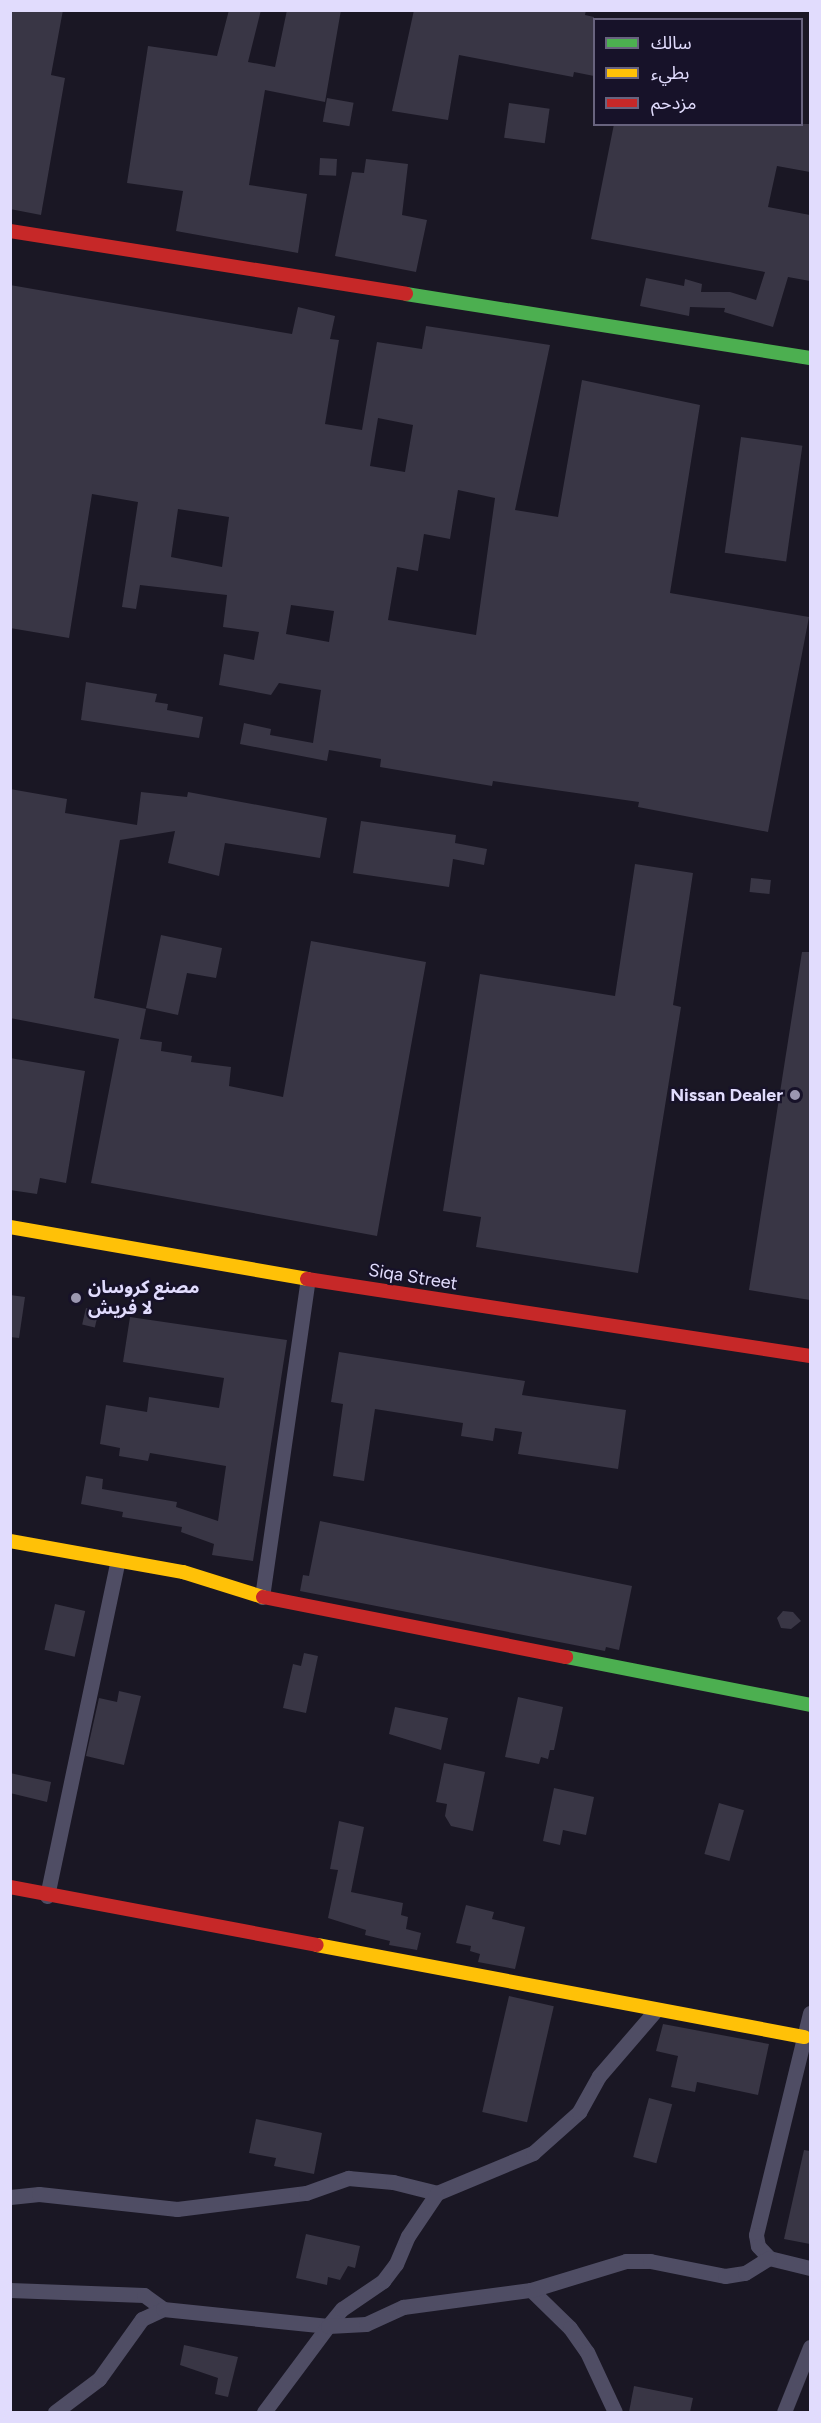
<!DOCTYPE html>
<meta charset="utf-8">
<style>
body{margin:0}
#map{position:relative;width:821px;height:2423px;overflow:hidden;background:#1a1724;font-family:Figtree,"Noto Sans Arabic",sans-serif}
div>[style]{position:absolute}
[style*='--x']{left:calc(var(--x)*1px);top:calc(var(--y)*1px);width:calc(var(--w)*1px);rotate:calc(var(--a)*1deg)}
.building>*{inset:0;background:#393645;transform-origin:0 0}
.street>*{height:15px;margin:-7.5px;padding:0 7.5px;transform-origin:7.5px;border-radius:7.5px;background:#4f4d64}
.fast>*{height:14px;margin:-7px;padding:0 7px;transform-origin:7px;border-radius:7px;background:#4caf50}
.slow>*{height:14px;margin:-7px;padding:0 7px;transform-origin:7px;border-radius:7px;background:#ffc107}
.jam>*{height:14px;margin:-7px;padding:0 7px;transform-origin:7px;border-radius:7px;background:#c62828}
.dots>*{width:16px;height:16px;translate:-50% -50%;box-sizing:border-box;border:3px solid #171229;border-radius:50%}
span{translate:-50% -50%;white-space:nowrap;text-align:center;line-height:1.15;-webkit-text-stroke:4.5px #171229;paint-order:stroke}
.poi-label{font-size:18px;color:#e1dcfd;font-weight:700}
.right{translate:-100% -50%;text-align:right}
.left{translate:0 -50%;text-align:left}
.street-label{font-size:18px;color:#e1dcfd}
.frame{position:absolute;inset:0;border:12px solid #e1dcfd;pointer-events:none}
.legend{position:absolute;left:593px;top:18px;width:210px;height:108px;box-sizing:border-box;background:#171229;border:2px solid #68637e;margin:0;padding:8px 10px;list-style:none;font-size:18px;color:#e1dcfd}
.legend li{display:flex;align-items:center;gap:12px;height:30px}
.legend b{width:30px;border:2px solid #68637e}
</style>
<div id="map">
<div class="building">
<i style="clip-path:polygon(10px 10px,63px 10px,51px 75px,65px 78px,41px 215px,10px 209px)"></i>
<i style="clip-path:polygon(229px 10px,261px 10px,248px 62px,275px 67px,287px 10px,341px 10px,325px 102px,265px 90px,249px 185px,307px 194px,298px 253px,176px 231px,183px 191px,127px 183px,148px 46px,217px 56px)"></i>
<i style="clip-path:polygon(414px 10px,586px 10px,585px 15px,594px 17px,594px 76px,574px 72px,573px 77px,459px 55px,448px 120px,392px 111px)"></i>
<i style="left:327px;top:98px;width:27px;height:24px;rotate:10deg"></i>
<i style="left:509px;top:103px;width:41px;height:35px;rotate:8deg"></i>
<i style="clip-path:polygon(614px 124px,810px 124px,810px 172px,777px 166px,768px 207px,810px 215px,810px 281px,788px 277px,773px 327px,724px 312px,725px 308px,690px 307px,689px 316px,640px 306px,646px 278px,684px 286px,685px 279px,702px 284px,701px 292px,730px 292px,756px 300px,765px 272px,591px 239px)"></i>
<i style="left:320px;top:158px;width:17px;height:17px;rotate:3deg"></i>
<i style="clip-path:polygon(366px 159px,408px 164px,402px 215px,427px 220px,416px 272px,335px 256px,352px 172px,364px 173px)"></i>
<i style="clip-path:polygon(evenodd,10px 285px,292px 334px,298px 307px,335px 316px,330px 339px,339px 340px,325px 424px,362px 430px,377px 342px,422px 349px,426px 326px,550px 345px,515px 510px,558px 517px,582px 380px,700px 405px,670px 593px,809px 617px,768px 832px,638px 807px,639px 802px,493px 781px,492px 786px,380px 767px,381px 759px,329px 750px,327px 761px,240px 744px,244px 723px,271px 729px,270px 735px,313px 743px,321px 690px,279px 683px,271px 695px,219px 685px,224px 654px,254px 660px,259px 632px,223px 627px,227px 595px,140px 585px,136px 609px,122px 607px,138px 502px,92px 494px,69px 638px,10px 628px,10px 285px,378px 418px,413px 425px,405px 472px,370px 466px,378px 418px,10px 285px,458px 490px,495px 498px,476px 635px,388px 620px,397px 567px,418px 571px,424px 534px,450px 539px,458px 490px,10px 285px,178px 509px,229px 517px,222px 567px,171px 557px,178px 509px,10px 285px,291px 605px,334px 611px,329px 642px,286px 634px,291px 605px)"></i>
<i style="left:741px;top:437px;width:62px;height:117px;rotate:8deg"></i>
<i style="clip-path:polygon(86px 682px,157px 694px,155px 702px,168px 704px,167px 710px,203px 717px,199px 738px,81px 720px)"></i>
<i style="clip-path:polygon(10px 789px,67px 799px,65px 813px,137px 825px,141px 792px,187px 797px,188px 792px,327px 818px,320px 858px,225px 843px,219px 876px,168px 863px,175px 831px,120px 840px,94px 998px,146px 1009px,140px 1039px,162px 1042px,161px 1051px,192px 1056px,191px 1062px,231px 1067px,229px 1086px,283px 1097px,311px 941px,426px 962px,377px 1236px,91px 1183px,119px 1039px,10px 1018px)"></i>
<i style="clip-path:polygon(361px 821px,456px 835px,455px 843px,487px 849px,484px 865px,453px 859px,449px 887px,353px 873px)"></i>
<i style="clip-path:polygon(635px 864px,693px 873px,673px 1005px,681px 1007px,638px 1273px,476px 1247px,481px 1217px,443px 1211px,480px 974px,615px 996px)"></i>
<i style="left:751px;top:878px;width:20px;height:14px;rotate:6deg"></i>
<i style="clip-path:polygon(161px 935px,222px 948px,216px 978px,187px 973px,178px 1015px,146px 1008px)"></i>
<i style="clip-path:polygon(802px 952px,810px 952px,810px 1300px,749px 1290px)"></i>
<i style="clip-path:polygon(10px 1058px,85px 1071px,66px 1183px,40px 1178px,37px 1194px,10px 1190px)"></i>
<i style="clip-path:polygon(10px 1295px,25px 1297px,19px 1338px,10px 1337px)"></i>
<i style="left:86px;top:1308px;width:13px;height:17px;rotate:13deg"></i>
<i style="clip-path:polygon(130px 1317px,287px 1340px,253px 1561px,212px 1555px,214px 1544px,181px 1532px,182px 1527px,122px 1517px,123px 1512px,81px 1504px,86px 1476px,103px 1479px,102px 1489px,177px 1502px,176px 1507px,218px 1521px,226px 1466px,150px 1453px,148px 1461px,119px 1456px,120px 1448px,100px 1444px,106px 1405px,147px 1412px,149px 1397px,219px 1408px,224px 1378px,123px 1362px)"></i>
<i style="clip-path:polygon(339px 1352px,525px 1381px,522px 1395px,626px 1410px,618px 1469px,518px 1454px,522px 1432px,495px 1428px,493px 1441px,461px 1436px,463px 1423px,375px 1409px,364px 1481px,333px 1476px,343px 1404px,331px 1402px)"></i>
<i style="clip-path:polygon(320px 1521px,632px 1586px,619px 1650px,606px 1647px,605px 1651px,300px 1591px,303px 1575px,309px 1576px)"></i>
<i style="left:55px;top:1604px;width:31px;height:47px;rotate:13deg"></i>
<i style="clip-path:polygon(783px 1611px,793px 1612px,801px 1621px,791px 1629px,781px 1628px,777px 1618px)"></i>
<i style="clip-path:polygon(304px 1653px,318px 1656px,306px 1713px,283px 1708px,293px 1664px,301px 1666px)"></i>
<i style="clip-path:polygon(119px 1691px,141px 1696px,124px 1765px,86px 1756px,99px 1698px,117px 1702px)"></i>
<i style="clip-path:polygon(518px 1697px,563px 1707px,554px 1750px,550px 1750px,548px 1759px,541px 1757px,539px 1764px,505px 1757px)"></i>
<i style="clip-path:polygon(395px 1707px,448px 1718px,441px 1750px,389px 1734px)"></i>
<i style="clip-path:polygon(444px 1763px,485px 1772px,473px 1831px,451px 1826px,445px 1816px,447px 1804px,436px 1802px)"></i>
<i style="clip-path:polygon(10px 1773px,51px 1782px,47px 1802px,10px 1793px)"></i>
<i style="clip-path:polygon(554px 1788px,594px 1797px,586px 1835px,563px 1830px,560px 1845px,543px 1841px)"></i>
<i style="left:719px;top:1803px;width:26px;height:53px;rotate:16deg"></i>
<i style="clip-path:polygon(339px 1821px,364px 1827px,351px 1892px,403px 1903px,401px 1915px,408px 1917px,406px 1929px,421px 1933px,417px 1950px,389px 1945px,390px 1941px,365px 1935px,366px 1930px,328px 1918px,338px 1870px,330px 1869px)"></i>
<i style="clip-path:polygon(466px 1905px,494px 1912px,492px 1919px,525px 1927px,515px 1969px,478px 1962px,480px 1954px,470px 1951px,471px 1946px,456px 1943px)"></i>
<i style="left:509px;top:1996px;width:46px;height:119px;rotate:13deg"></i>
<i style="clip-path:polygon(663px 2024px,769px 2044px,758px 2095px,697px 2082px,695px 2092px,671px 2087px,678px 2056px,656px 2051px)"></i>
<i style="left:649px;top:2098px;width:24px;height:61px;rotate:15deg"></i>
<i style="clip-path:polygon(256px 2119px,322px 2133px,314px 2174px,274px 2166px,276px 2158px,249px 2153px)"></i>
<i style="clip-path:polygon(804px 2150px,810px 2151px,810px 2244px,784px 2239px)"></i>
<i style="clip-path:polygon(306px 2234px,360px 2246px,355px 2268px,348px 2266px,340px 2280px,328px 2277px,327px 2285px,296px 2278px)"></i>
<i style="clip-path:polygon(184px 2345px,238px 2357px,228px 2397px,215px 2394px,218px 2378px,180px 2365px)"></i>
<i style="clip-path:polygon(634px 2386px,693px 2398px,690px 2412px,629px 2412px)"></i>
</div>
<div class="street">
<i style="--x:262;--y:1597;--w:321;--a:-81.8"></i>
<i style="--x:47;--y:1896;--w:343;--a:-78.1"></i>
<i style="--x:810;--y:2013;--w:228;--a:103.7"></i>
<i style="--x:756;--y:2235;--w:11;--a:80"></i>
<i style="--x:758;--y:2246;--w:16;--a:47"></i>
<i style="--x:769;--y:2258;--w:42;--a:13.7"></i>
<i style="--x:10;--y:2197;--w:29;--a:-6"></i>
<i style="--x:39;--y:2194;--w:139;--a:6.2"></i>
<i style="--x:177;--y:2209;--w:130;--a:-7.1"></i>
<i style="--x:306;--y:2193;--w:45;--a:-19.7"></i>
<i style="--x:348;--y:2178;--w:45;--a:5.1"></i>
<i style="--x:393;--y:2182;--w:45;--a:14"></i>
<i style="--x:437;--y:2193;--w:104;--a:-22.6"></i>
<i style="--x:533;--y:2153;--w:62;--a:-41.7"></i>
<i style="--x:579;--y:2112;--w:41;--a:-60.9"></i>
<i style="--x:599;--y:2076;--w:87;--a:-49.2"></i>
<i style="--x:10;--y:2290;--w:134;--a:2.1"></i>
<i style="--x:144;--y:2295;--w:24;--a:36"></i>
<i style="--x:531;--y:2290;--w:54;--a:44.3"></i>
<i style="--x:570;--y:2328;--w:29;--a:55"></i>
<i style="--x:587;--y:2352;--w:66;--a:65"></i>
<i style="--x:55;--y:2412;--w:55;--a:-36.9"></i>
<i style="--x:99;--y:2379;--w:74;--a:-54.4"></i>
<i style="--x:142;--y:2319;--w:23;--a:-25"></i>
<i style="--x:163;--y:2309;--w:166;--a:5.9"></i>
<i style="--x:328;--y:2326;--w:22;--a:-51"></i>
<i style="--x:342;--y:2309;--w:50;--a:-34.3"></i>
<i style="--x:383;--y:2281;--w:21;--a:-53"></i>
<i style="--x:396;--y:2264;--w:30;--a:-67"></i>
<i style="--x:408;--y:2236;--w:52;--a:-56"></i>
<i style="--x:264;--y:2412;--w:107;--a:-53.3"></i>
<i style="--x:328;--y:2326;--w:38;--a:-3"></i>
<i style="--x:366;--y:2324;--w:41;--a:-24.7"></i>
<i style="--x:403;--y:2307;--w:129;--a:-7.6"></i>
<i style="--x:531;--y:2290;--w:99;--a:-17"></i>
<i style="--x:626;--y:2261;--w:24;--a:0"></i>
<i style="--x:650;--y:2261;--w:76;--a:11.3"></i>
<i style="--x:725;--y:2276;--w:20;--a:-9"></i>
<i style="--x:745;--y:2273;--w:28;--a:-32"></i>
<i style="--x:784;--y:2412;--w:70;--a:-68.2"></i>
</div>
<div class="fast">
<i style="--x:406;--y:294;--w:409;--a:9"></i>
<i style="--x:566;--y:1657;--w:249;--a:11.1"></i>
</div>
<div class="slow">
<i style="--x:10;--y:1227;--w:302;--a:9.9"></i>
<i style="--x:10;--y:1541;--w:176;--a:10.2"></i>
<i style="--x:183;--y:1572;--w:84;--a:17.4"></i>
<i style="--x:317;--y:1945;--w:496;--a:10.7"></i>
</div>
<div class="jam">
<i style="--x:10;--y:231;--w:401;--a:9"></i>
<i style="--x:307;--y:1279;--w:509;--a:8.7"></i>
<i style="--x:263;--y:1597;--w:309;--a:11.2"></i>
<i style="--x:10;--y:1887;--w:312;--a:10.7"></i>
</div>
<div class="dots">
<i style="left:795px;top:1095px;background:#9b97b1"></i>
<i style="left:76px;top:1298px;background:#9b97b1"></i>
</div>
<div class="poi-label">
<span class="right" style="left:783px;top:1095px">Nissan Dealer</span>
<span class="left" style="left:88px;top:1298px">مصنع كروسان<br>لا فريش</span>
</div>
<div class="street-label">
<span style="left:413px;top:1277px;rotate:9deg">Siqa Street</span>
</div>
<div class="frame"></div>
<ul class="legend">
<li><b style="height:8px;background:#4caf50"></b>سالك</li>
<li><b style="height:8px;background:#ffc107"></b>بطيء</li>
<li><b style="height:8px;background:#c62828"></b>مزدحم</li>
</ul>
</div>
